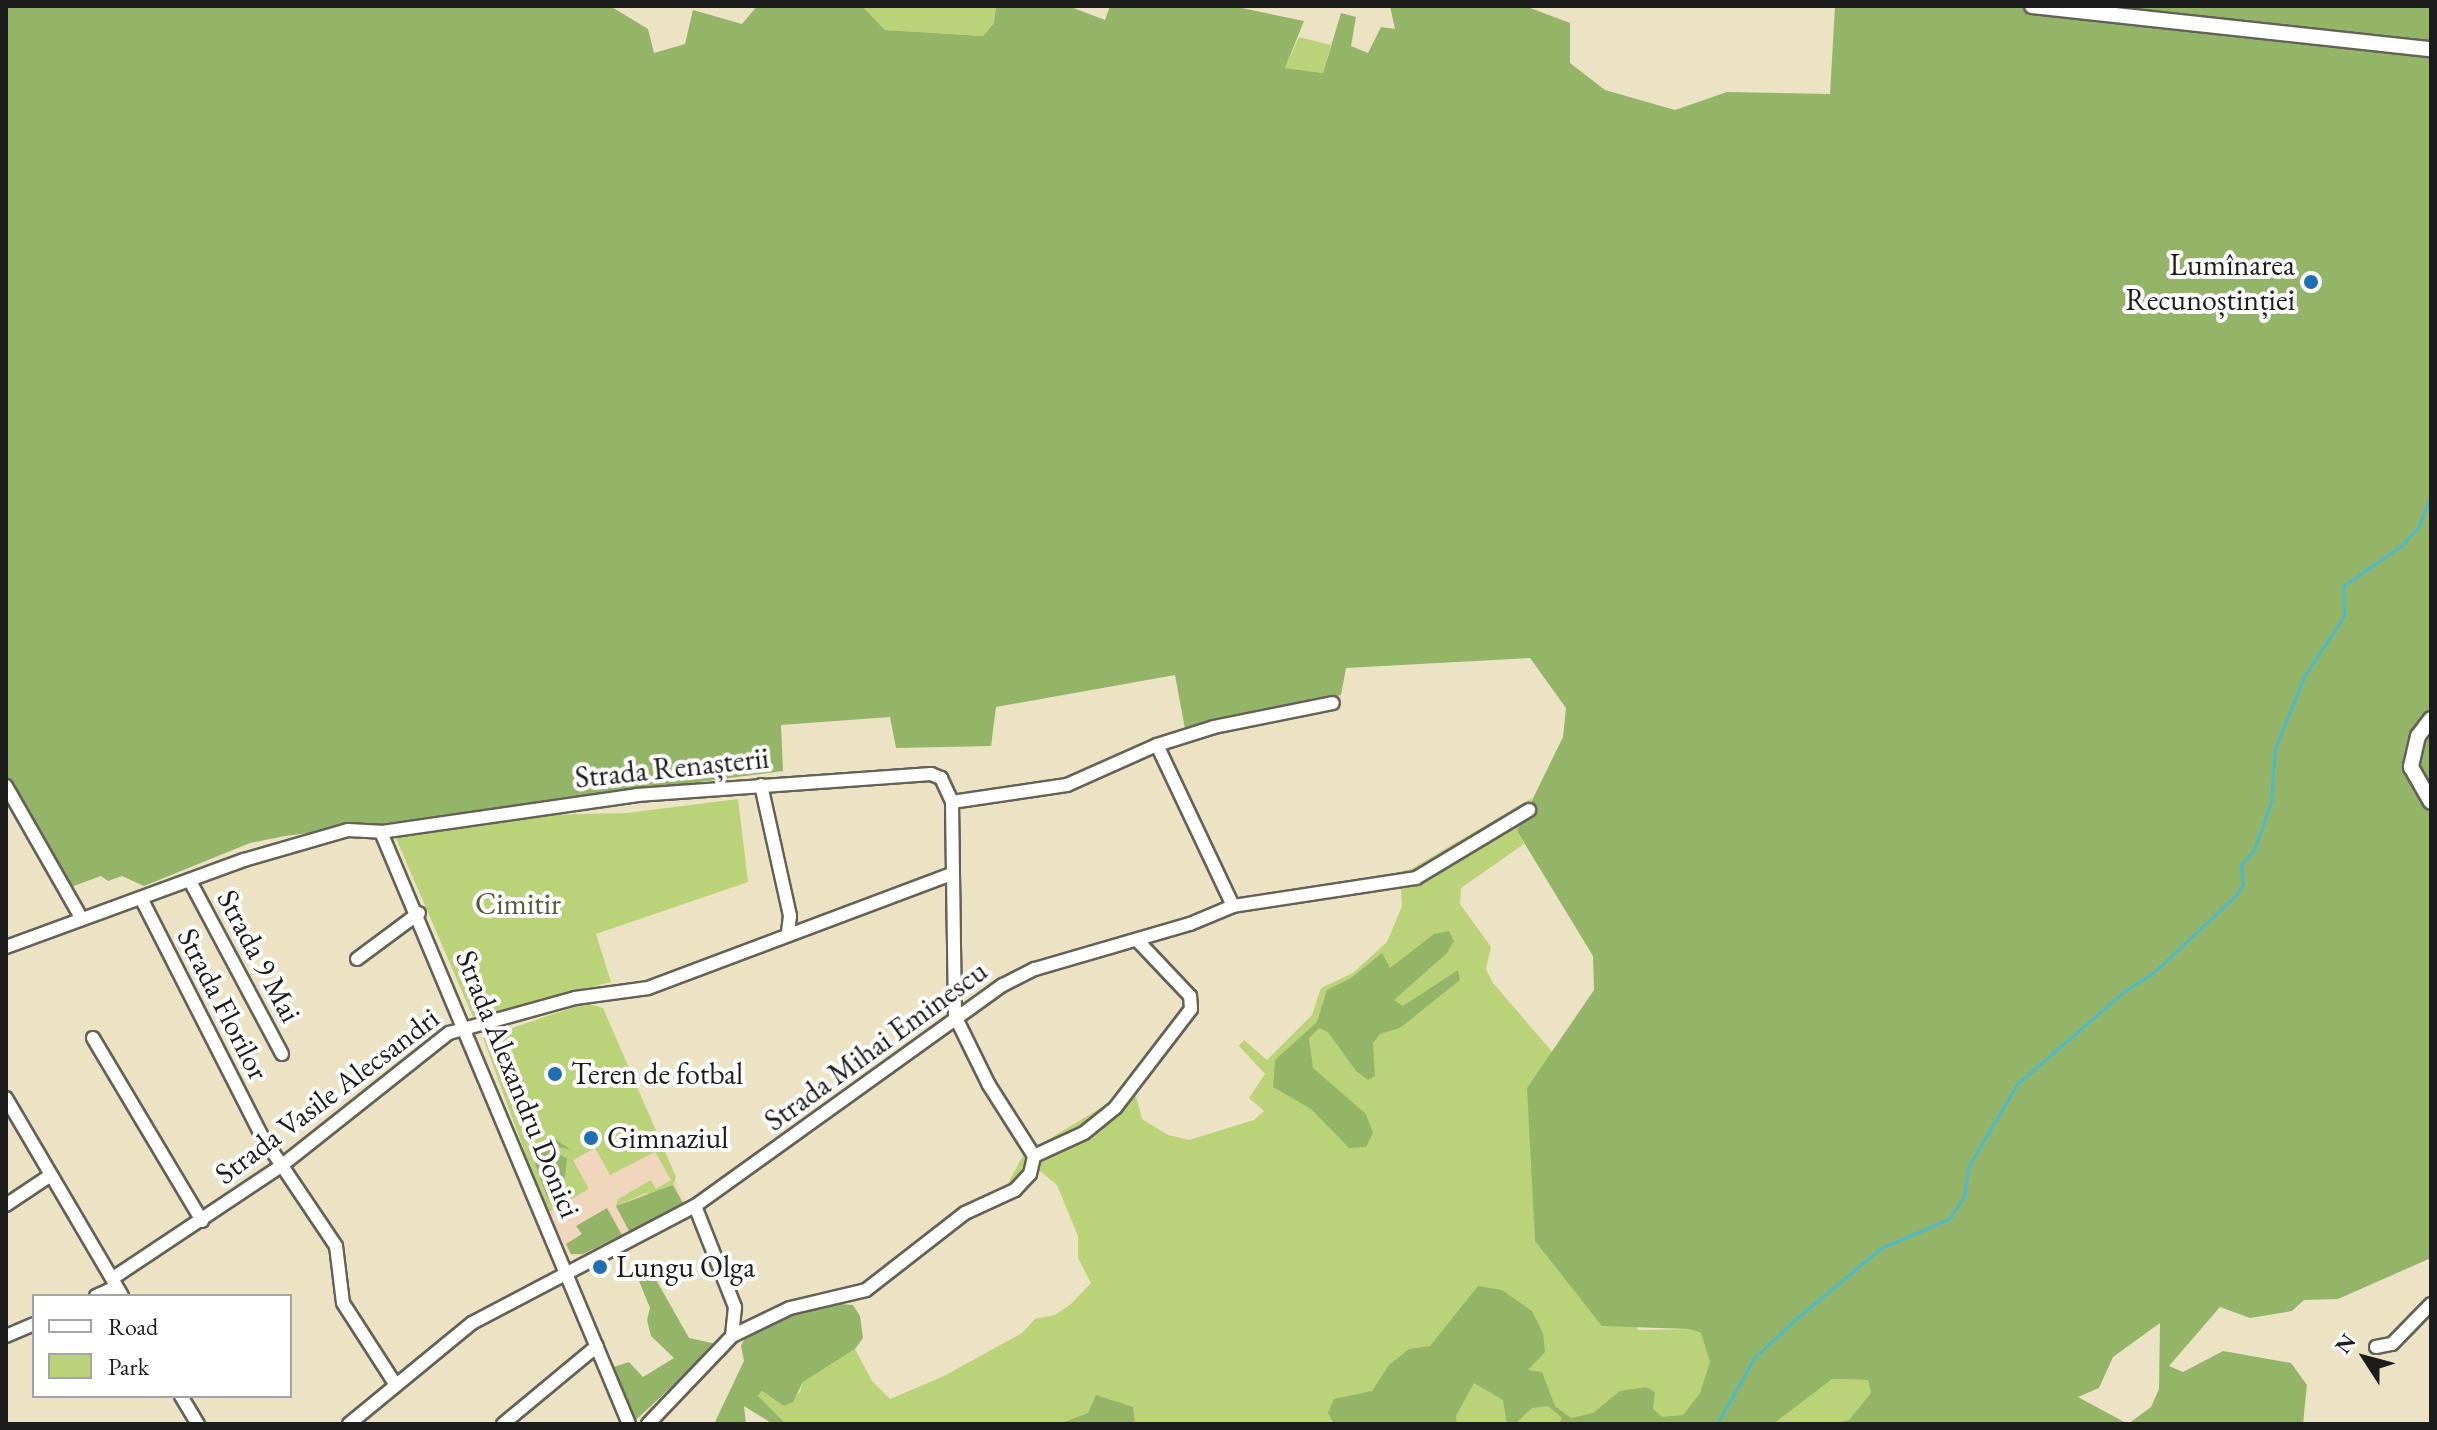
<!DOCTYPE html>
<meta charset="utf-8">
<style>
body{margin:0}
#map{position:relative;width:2437px;height:1430px;overflow:hidden;background:#ebe3c3;font-family:"EB Garamond",serif}
div>[style]{position:absolute}
[style*='--x']{left:calc(var(--x)*1px);top:calc(var(--y)*1px);width:calc(var(--w)*1px);rotate:calc(var(--a)*1deg)}
.built>*{inset:0;background:#f0d6bc}
.green>*{inset:0;background:#bbd378}
.forest>*{inset:0;background:#94b568}
.stream>*{height:3px;margin:-1.5px;padding:0 1.5px;transform-origin:1.5px;border-radius:1.5px;background:#4ebac9}
.roads{filter:drop-shadow(2px 0 #646256) drop-shadow(-2px 0 #646256) drop-shadow(0 2px #646256) drop-shadow(0 -2px #646256)}
.minor>*{height:12px;margin:-6px;padding:0 6px;transform-origin:6px;border-radius:6px;background:#fff}
.major>*{height:14px;margin:-7px;padding:0 7px;transform-origin:7px;border-radius:7px;background:#fff}
.dots>*{width:22px;height:22px;translate:-50% -50%;box-sizing:border-box;border:4px solid #fff;border-radius:50%}
span{translate:-50% -50%;white-space:nowrap;text-align:center;line-height:1.15;-webkit-text-stroke:8px #fff;paint-order:stroke}
.poi-label{font-size:30px;color:#1c1c1c}
.right{translate:-100% -50%;text-align:right}
.left{translate:0 -50%;text-align:left}
.street-label{font-size:30px;color:#1c1c1c}
.park-label{font-size:30px;color:#545c3c}
.frame{position:absolute;inset:0;border:8px solid #1c1c1c;pointer-events:none}
.legend{position:absolute;left:32px;top:1294px;width:260px;height:104px;box-sizing:border-box;background:#fff;border:2px solid #a4a4a4;margin:0;padding:10px 14px;list-style:none;font-size:24px;color:#1c1c1c}
.legend li{display:flex;align-items:center;gap:16px;height:40px}
.legend b{width:40px;border:2px solid #a4a4a4}
.north{position:absolute;left:2325px;top:1318px;width:80px;height:80px;-webkit-text-stroke:6px #fff;paint-order:stroke;rotate:306deg;font-size:22px;font-weight:700;line-height:32px;text-align:center;color:#1c1c1c}
.north::after{content:'';display:block;margin:auto;width:28px;height:36px;background:#1c1c1c;clip-path:polygon(50% 0,100% 100%,50% 72%,0 100%)}
</style>
<div id="map">
<div class="built">
<i style="clip-path:polygon(586px 1003px,603px 1008px,686px 1204px,585px 1256px,571px 1256px,547px 1213px,483px 1038px)"></i>
</div>
<div class="green">
<i style="clip-path:polygon(862px 6px,996px 6px,994px 23px,983px 36px,885px 30px)"></i>
<i style="clip-path:polygon(1299px 37px,1331px 45px,1323px 73px,1285px 68px)"></i>
<i style="clip-path:polygon(1532px 798px,1517px 831px,1524px 844px,1461px 888px,1460px 904px,1491px 947px,1486px 969px,1493px 983px,1554px 1054px,1527px 1088px,1638px 1330px,1689px 1329px,1832px 1379px,1868px 1380px,1961px 1424px,786px 1424px,758px 1397px,762px 1391px,784px 1405px,800px 1392px,803px 1382px,855px 1349px,872px 1381px,890px 1399px,944px 1376px,1022px 1333px,1035px 1319px,1055px 1315px,1071px 1304px,1091px 1283px,1078px 1258px,1078px 1236px,1057px 1185px,1040px 1171px,1018px 1196px,1007px 1185px,1024px 1154px,1114px 1100px,1126px 1085px,1135px 1092px,1142px 1119px,1168px 1135px,1189px 1140px,1254px 1120px,1264px 1111px,1249px 1098px,1265px 1074px,1239px 1046px,1244px 1040px,1267px 1060px,1312px 1015px,1321px 988px,1353px 973px,1387px 942px,1402px 906px,1401px 887px,1394px 886px,1390px 874px,1411px 869px)"></i>
<i style="clip-path:polygon(738px 799px,748px 882px,596px 934px,611px 982px,473px 1017px,395px 836px,541px 815px,627px 813px)"></i>
<i style="clip-path:polygon(586px 1003px,603px 1008px,676px 1177px,673px 1185px,654px 1195px,646px 1193px,616px 1206px,618px 1199px,651px 1180px,656px 1189px,671px 1180px,655px 1152px,610px 1175px,595px 1148px,573px 1160px,589px 1189px,547px 1213px,483px 1038px)"></i>
</div>
<div class="forest">
<i style="clip-path:polygon(evenodd,6px 6px,610px 6px,648px 29px,654px 53px,685px 44px,693px 10px,742px 24px,757px 6px,862px 6px,885px 30px,983px 36px,994px 23px,996px 6px,1068px 6px,1105px 20px,1110px 6px,1232px 6px,1304px 21px,1285px 68px,1323px 73px,1341px 13px,1356px 17px,1351px 46px,1368px 53px,1381px 27px,1395px 29px,1390px 6px,1525px 6px,1570px 23px,1570px 63px,1605px 90px,1675px 110px,1727px 92px,1830px 94px,1835px 6px,2431px 6px,2431px 1258px,2338px 1299px,2304px 1300px,2292px 1311px,2250px 1318px,2220px 1307px,2169px 1366px,2183px 1372px,2223px 1351px,2291px 1363px,2307px 1385px,2303px 1424px,1832px 1424px,1849px 1420px,1871px 1393px,1868px 1380px,1832px 1379px,1773px 1424px,1559px 1424px,1562px 1418px,1548px 1406px,1532px 1408px,1515px 1424px,1507px 1424px,1503px 1400px,1474px 1383px,1456px 1416px,1457px 1424px,1334px 1424px,1328px 1413px,1334px 1399px,1372px 1391px,1389px 1365px,1409px 1349px,1430px 1346px,1478px 1286px,1502px 1290px,1532px 1311px,1543px 1333px,1545px 1352px,1528px 1370px,1542px 1372px,1555px 1406px,1571px 1418px,1593px 1413px,1620px 1391px,1646px 1387px,1655px 1392px,1653px 1409px,1662px 1417px,1683px 1415px,1700px 1393px,1710px 1362px,1701px 1333px,1689px 1329px,1602px 1326px,1535px 1241px,1527px 1088px,1594px 990px,1593px 956px,1517px 831px,1563px 737px,1566px 708px,1530px 658px,1346px 668px,1341px 695px,1185px 729px,1175px 675px,996px 707px,991px 746px,896px 748px,890px 717px,781px 725px,783px 771px,285px 836px,250px 843px,144px 886px,122px 876px,108px 881px,101px 876px,71px 887px,6px 780px,6px 6px,2160px 1323px,2159px 1389px,2151px 1407px,2128px 1424px,2078px 1397px,2099px 1388px,2113px 1357px,2160px 1323px)"></i>
<i style="clip-path:polygon(1449px 931px,1454px 941px,1447px 953px,1394px 1000px,1403px 1006px,1458px 970px,1460px 980px,1400px 1028px,1380px 1034px,1373px 1043px,1375px 1076px,1368px 1080px,1356px 1071px,1328px 1032px,1319px 1028px,1309px 1038px,1313px 1068px,1366px 1114px,1373px 1133px,1366px 1147px,1349px 1148px,1311px 1109px,1273px 1087px,1275px 1060px,1317px 1022px,1327px 990px,1351px 978px,1382px 953px,1390px 968px,1434px 934px)"></i>
<i style="clip-path:polygon(554px 1138px,571px 1150px,559px 1147px,557px 1154px,567px 1158px,565px 1177px,548px 1199px,535px 1164px,542px 1145px)"></i>
<i style="clip-path:polygon(673px 1185px,684px 1205px,630px 1233px,616px 1206px)"></i>
<i style="clip-path:polygon(607px 1208px,622px 1235px,583px 1254px,571px 1254px,566px 1244px,582px 1234px,576px 1226px)"></i>
<i style="clip-path:polygon(650px 1269px,689px 1338px,717px 1344px,637px 1419px,630px 1414px,611px 1368px,629px 1362px,643px 1377px,674px 1358px,651px 1336px,647px 1320px,650px 1308px,637px 1276px)"></i>
<i style="clip-path:polygon(840px 1304px,853px 1305px,860px 1316px,863px 1338px,855px 1349px,803px 1382px,793px 1402px,784px 1406px,762px 1391px,758px 1396px,786px 1424px,773px 1424px,744px 1406px,746px 1424px,714px 1424px,744px 1361px,741px 1346px,746px 1335px,803px 1308px)"></i>
<i style="clip-path:polygon(1096px 1395px,1133px 1407px,1135px 1424px,1059px 1424px,1088px 1413px)"></i>
</div>
<div class="stream">
<i style="--x:1717;--y:1424;--w:76;--a:-60.7"></i>
<i style="--x:1754;--y:1358;--w:60;--a:-43"></i>
<i style="--x:1798;--y:1317;--w:108;--a:-39.7"></i>
<i style="--x:1881;--y:1248;--w:74;--a:-23.1"></i>
<i style="--x:1949;--y:1219;--w:27;--a:-56"></i>
<i style="--x:1964;--y:1197;--w:30;--a:-82"></i>
<i style="--x:1968;--y:1167;--w:96;--a:-59.4"></i>
<i style="--x:2017;--y:1084;--w:144;--a:-40.8"></i>
<i style="--x:2126;--y:990;--w:32;--a:-32"></i>
<i style="--x:2153;--y:973;--w:112;--a:-43.2"></i>
<i style="--x:2235;--y:896;--w:14;--a:-56"></i>
<i style="--x:2243;--y:884;--w:19;--a:-96"></i>
<i style="--x:2241;--y:865;--w:20;--a:-49"></i>
<i style="--x:2254;--y:850;--w:51;--a:-70.5"></i>
<i style="--x:2271;--y:802;--w:54;--a:-85.8"></i>
<i style="--x:2275;--y:748;--w:79;--a:-67.7"></i>
<i style="--x:2305;--y:675;--w:71;--a:-56.5"></i>
<i style="--x:2344;--y:616;--w:30;--a:-92"></i>
<i style="--x:2343;--y:586;--w:70;--a:-34.6"></i>
<i style="--x:2401;--y:546;--w:27;--a:-48"></i>
<i style="--x:2419;--y:526;--w:33;--a:-69"></i>
</div>
<div class="roads">
<div class="minor">
<i style="--x:1157;--y:745;--w:178;--a:64.7"></i>
<i style="--x:761;--y:785;--w:134;--a:77.5"></i>
<i style="--x:790;--y:916;--w:17;--a:97"></i>
<i style="--x:6;--y:786;--w:153;--a:60.3"></i>
<i style="--x:952;--y:802;--w:116;--a:-8.4"></i>
<i style="--x:1067;--y:785;--w:98;--a:-24"></i>
<i style="--x:1157;--y:745;--w:60;--a:-17.5"></i>
<i style="--x:1214;--y:727;--w:121;--a:-11.4"></i>
<i style="--x:381;--y:832;--w:642;--a:67.27"></i>
<i style="--x:190;--y:881;--w:196;--a:62"></i>
<i style="--x:141;--y:898;--w:263;--a:63.1"></i>
<i style="--x:260;--y:1133;--w:136;--a:56.1"></i>
<i style="--x:336;--y:1246;--w:57;--a:83"></i>
<i style="--x:343;--y:1303;--w:94;--a:57.2"></i>
<i style="--x:6;--y:947;--w:253;--a:-20.1"></i>
<i style="--x:244;--y:860;--w:108;--a:-16.1"></i>
<i style="--x:348;--y:830;--w:33;--a:3"></i>
<i style="--x:381;--y:832;--w:259;--a:-8.2"></i>
<i style="--x:637;--y:795;--w:295;--a:-4.1"></i>
<i style="--x:931;--y:774;--w:11;--a:22"></i>
<i style="--x:941;--y:778;--w:26;--a:65"></i>
<i style="--x:952;--y:802;--w:214;--a:89.2"></i>
<i style="--x:955;--y:1016;--w:77;--a:63.8"></i>
<i style="--x:989;--y:1085;--w:84;--a:57.6"></i>
<i style="--x:357;--y:959;--w:77;--a:-36.6"></i>
<i style="--x:93;--y:1038;--w:213;--a:59.2"></i>
<i style="--x:6;--y:1098;--w:229;--a:59.6"></i>
<i style="--x:6;--y:1205;--w:54;--a:-33.7"></i>
<i style="--x:695;--y:1206;--w:109;--a:68.4"></i>
<i style="--x:735;--y:1307;--w:29;--a:96"></i>
<i style="--x:113;--y:1278;--w:202;--a:-33.7"></i>
<i style="--x:281;--y:1166;--w:214;--a:-38.4"></i>
<i style="--x:449;--y:1033;--w:131;--a:-15.5"></i>
<i style="--x:575;--y:998;--w:74;--a:-7.8"></i>
<i style="--x:648;--y:988;--w:325;--a:-20.6"></i>
<i style="--x:96;--y:1296;--w:22;--a:-24"></i>
<i style="--x:6;--y:1336;--w:30;--a:-23"></i>
<i style="--x:2376;--y:1347;--w:16;--a:-11"></i>
<i style="--x:2392;--y:1344;--w:56;--a:-45.7"></i>
<i style="--x:181;--y:1396;--w:33;--a:59"></i>
<i style="--x:349;--y:1424;--w:159;--a:-39.4"></i>
<i style="--x:472;--y:1323;--w:252;--a:-27.7"></i>
<i style="--x:695;--y:1206;--w:379;--a:-35.7"></i>
<i style="--x:1003;--y:985;--w:36;--a:-27"></i>
<i style="--x:1035;--y:969;--w:161;--a:-16.2"></i>
<i style="--x:1190;--y:924;--w:47;--a:-22.7"></i>
<i style="--x:1233;--y:906;--w:185;--a:-8.7"></i>
<i style="--x:1416;--y:878;--w:132;--a:-31"></i>
<i style="--x:503;--y:1424;--w:122;--a:-39.7"></i>
<i style="--x:648;--y:1424;--w:122;--a:-46.3"></i>
<i style="--x:732;--y:1336;--w:64;--a:-25.8"></i>
<i style="--x:790;--y:1308;--w:78;--a:-13.3"></i>
<i style="--x:866;--y:1290;--w:125;--a:-37.9"></i>
<i style="--x:965;--y:1213;--w:55;--a:-24.7"></i>
<i style="--x:1015;--y:1190;--w:22;--a:-47"></i>
<i style="--x:1030;--y:1174;--w:18;--a:-77"></i>
<i style="--x:1034;--y:1156;--w:55;--a:-24.7"></i>
<i style="--x:1084;--y:1133;--w:40;--a:-39"></i>
<i style="--x:1115;--y:1108;--w:125;--a:-52.5"></i>
<i style="--x:1191;--y:1009;--w:13;--a:-94"></i>
<i style="--x:1190;--y:996;--w:76;--a:-133.4"></i>
</div>
<div class="major">
<i style="--x:2032;--y:6;--w:401;--a:6.2"></i>
<i style="--x:2431;--y:719;--w:21;--a:127"></i>
<i style="--x:2418;--y:736;--w:32;--a:103"></i>
<i style="--x:2411;--y:767;--w:40;--a:60.3"></i>
</div>
</div>
<div class="dots">
<i style="left:2311px;top:282px;background:#1f6fb2"></i>
<i style="left:555px;top:1074px;background:#1f6fb2"></i>
<i style="left:591px;top:1138px;background:#1f6fb2"></i>
<i style="left:600px;top:1267px;background:#1f6fb2"></i>
</div>
<div class="poi-label">
<span class="right" style="left:2295px;top:282px">Lumînarea<br>Recunoștinției</span>
<span class="left" style="left:571px;top:1074px">Teren de fotbal</span>
<span class="left" style="left:607px;top:1138px">Gimnaziul</span>
<span class="left" style="left:616px;top:1267px">Lungu Olga</span>
</div>
<div class="street-label">
<span style="left:672px;top:768px;rotate:-6deg">Strada Renașterii</span>
<span style="left:259px;top:956px;rotate:62deg">Strada 9 Mai</span>
<span style="left:223px;top:1004px;rotate:63deg">Strada Florilor</span>
<span style="left:876px;top:1046px;rotate:-36deg">Strada Mihai Eminescu</span>
<span style="left:518px;top:1084px;rotate:68deg">Strada Alexandru Donici</span>
<span style="left:327px;top:1096px;rotate:-37deg">Strada Vasile Alecsandri</span>
</div>
<div class="park-label">
<span style="left:518px;top:904px">Cimitir</span>
</div>
<div class="frame"></div>
<ul class="legend">
<li><b style="height:10px;background:#fff"></b>Road</li>
<li><b style="height:22px;background:#bbd378"></b>Park</li>
</ul>
<div class="north">N</div>
</div>
